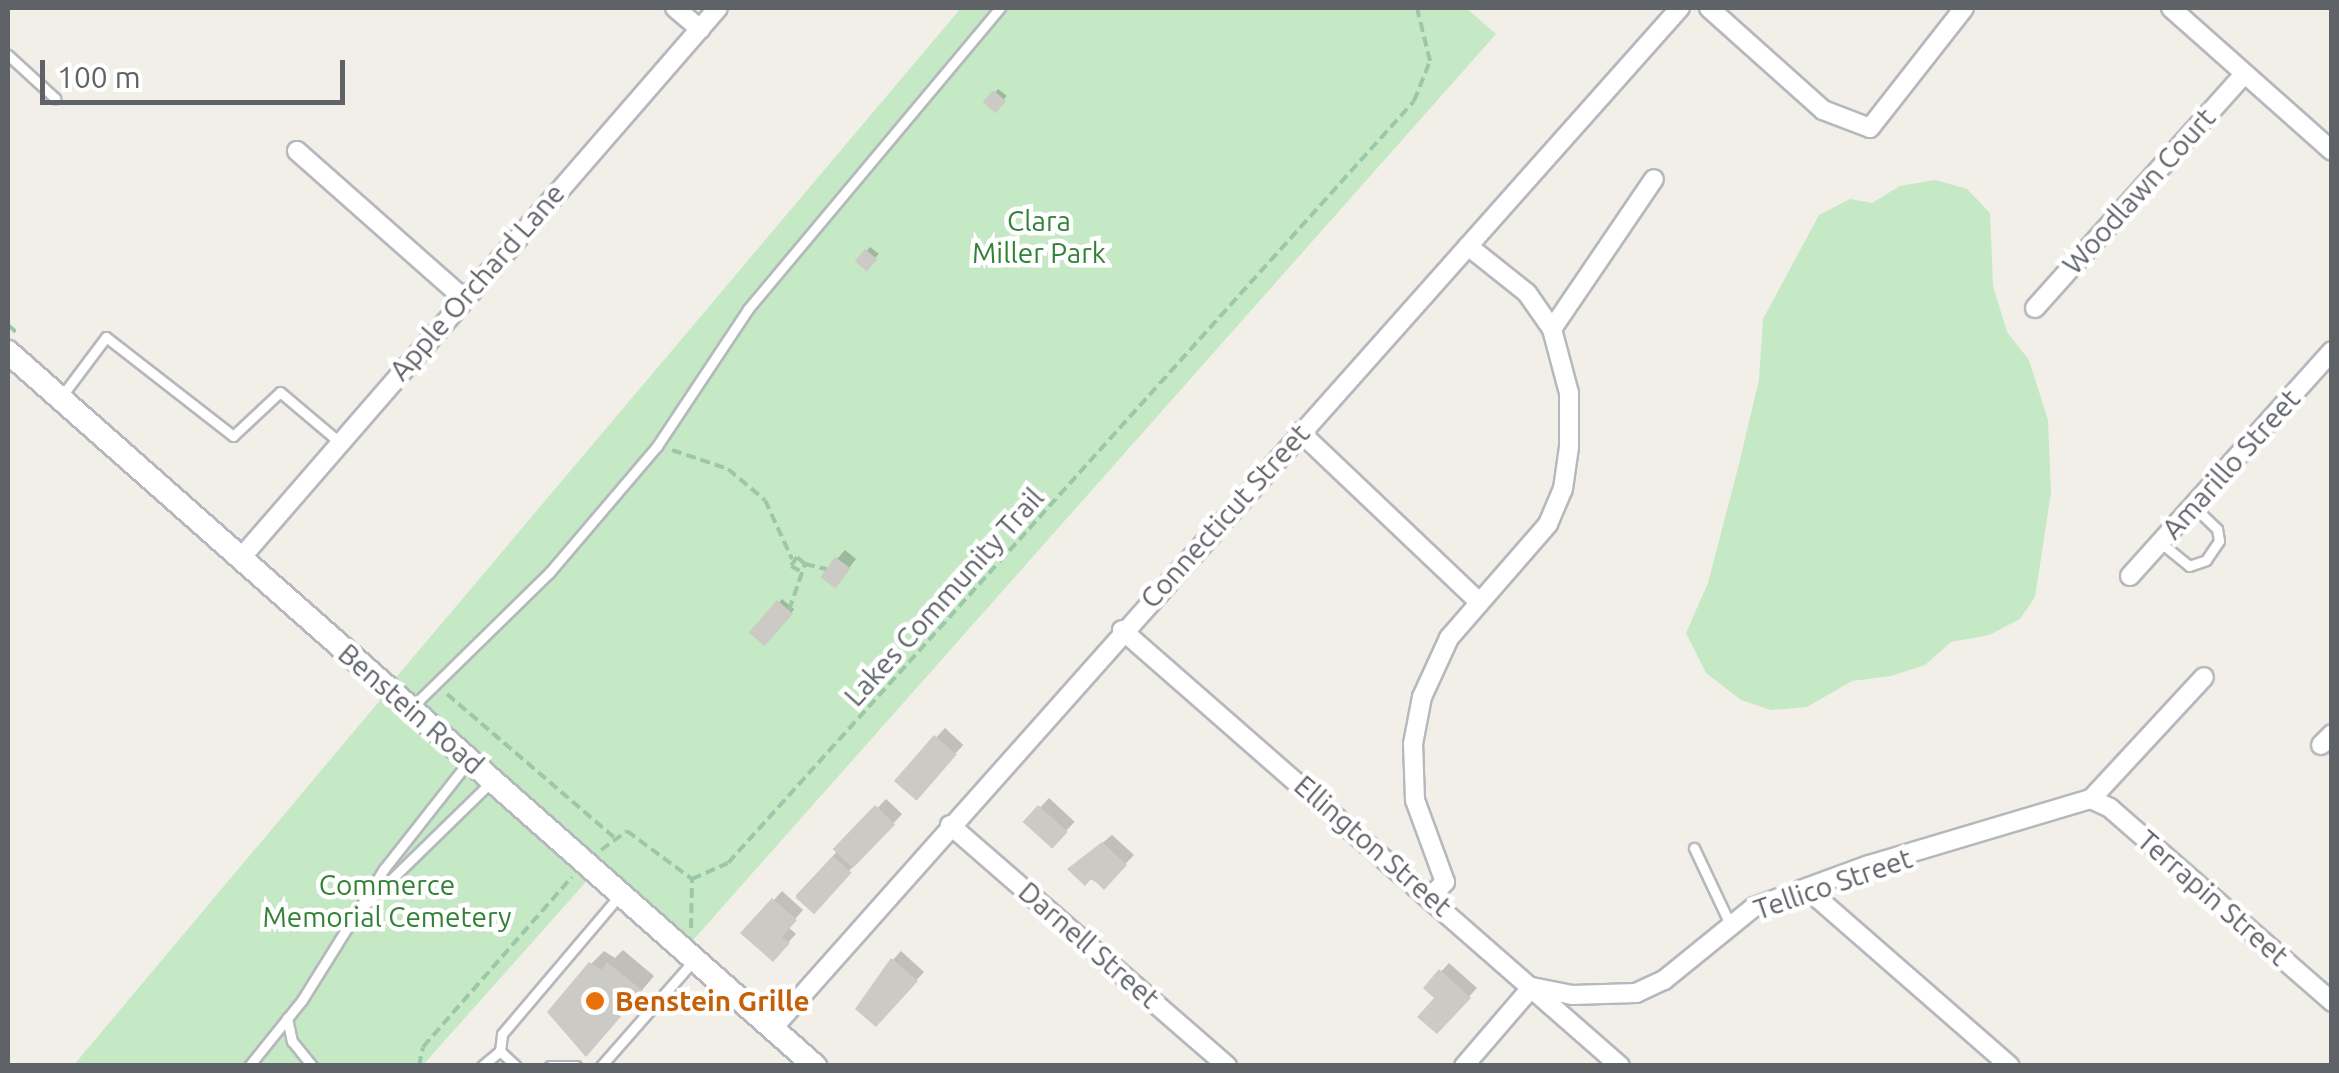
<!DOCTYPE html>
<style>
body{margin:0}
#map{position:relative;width:2339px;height:1073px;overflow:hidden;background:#f1efe8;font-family:Ubuntu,sans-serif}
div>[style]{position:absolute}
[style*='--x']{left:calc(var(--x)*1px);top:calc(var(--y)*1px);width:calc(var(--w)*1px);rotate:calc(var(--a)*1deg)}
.green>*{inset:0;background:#c5e8c5}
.shadow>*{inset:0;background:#0003;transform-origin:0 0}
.building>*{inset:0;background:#cccac5;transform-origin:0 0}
.path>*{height:4px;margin-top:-2px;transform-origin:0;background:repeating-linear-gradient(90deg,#9cc7a9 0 10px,transparent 0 15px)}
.roads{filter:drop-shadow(2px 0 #b5b8bc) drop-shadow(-2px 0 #b5b8bc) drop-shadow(0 2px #b5b8bc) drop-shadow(0 -2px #b5b8bc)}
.service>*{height:9px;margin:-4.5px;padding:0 4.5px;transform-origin:4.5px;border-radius:4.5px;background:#fff}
.minor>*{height:18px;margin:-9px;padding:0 9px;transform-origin:9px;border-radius:9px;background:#fff}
.tertiary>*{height:22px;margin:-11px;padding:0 11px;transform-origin:11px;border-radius:11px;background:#fff}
.dots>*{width:28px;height:28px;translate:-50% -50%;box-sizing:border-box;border:5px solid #fff;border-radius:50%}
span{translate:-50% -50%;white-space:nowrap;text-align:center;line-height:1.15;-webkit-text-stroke:9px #fff;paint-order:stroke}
.street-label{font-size:28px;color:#5f6368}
.park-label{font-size:28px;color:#348238}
.food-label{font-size:28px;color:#c56008;font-weight:700}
.left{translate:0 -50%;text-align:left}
.frame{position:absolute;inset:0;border:10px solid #5f6368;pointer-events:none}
.scale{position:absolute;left:40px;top:60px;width:305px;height:45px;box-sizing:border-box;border:5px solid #5f6368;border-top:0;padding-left:12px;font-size:30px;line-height:35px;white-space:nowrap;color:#5f6368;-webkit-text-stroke:8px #fff;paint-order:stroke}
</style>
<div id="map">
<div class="green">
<i style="clip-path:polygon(961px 8px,1466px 8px,1496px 34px,687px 947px,388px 687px)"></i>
<i style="clip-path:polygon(1935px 180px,1967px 189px,1990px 213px,1993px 286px,2007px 332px,2029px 360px,2048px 420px,2051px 493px,2035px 597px,2020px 619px,1989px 635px,1951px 642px,1925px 665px,1891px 676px,1852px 681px,1807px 707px,1771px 710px,1741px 700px,1706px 673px,1686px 633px,1708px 583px,1738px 468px,1759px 380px,1763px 319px,1819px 215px,1850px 199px,1872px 203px,1900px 186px)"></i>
<i style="clip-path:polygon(387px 692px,592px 875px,423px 1065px,73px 1066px)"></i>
</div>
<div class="shadow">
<i style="left:998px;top:89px;width:11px;height:18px;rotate:38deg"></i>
<i style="left:870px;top:247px;width:11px;height:18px;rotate:38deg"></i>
<i style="clip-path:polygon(845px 550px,856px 559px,842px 577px,837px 559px)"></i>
<i style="left:782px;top:599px;width:16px;height:45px;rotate:40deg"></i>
<i style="left:945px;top:728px;width:25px;height:71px;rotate:43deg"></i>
<i style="left:1049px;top:798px;width:35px;height:33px;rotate:43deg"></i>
<i style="left:886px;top:799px;width:22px;height:132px;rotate:43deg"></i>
<i style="clip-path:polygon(1112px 835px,1134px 855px,1104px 886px,1071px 869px)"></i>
<i style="clip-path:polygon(782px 891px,803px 910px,788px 927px,796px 934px,773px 959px,744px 933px)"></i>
<i style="clip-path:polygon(623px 950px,654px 976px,599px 1041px,591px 964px,604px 951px,615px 958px)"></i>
<i style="clip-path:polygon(901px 951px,924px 972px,876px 1024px,880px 974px)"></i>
<i style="clip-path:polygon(1449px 963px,1477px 988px,1437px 1031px,1438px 998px,1426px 988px)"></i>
</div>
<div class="building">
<i style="left:993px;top:90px;width:17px;height:16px;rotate:40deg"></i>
<i style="left:865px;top:249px;width:16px;height:16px;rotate:40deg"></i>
<i style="left:835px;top:557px;width:19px;height:25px;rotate:36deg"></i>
<i style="left:777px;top:600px;width:21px;height:43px;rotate:41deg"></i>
<i style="left:934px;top:735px;width:30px;height:61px;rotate:41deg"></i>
<i style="left:875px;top:805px;width:28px;height:61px;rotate:44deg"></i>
<i style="left:1038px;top:805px;width:40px;height:23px;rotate:42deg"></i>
<i style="clip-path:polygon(1102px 842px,1127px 865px,1104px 890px,1092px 878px,1085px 886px,1067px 869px)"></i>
<i style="left:833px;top:856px;width:25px;height:56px;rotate:42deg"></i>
<i style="clip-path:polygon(772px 898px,797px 920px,782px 937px,790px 943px,773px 962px,740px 933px)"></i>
<i style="clip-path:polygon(891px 958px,918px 981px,876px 1027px,855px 1009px)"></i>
<i style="clip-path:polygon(589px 962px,601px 970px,607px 962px,643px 991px,586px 1057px,547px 1012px)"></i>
<i style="clip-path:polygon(1439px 969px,1471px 998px,1437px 1034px,1417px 1017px,1434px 998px,1423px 988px)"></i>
</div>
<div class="path">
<i style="--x:8;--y:325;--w:11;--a:41"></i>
<i style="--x:672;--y:450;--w:59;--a:18.7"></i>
<i style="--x:728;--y:469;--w:48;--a:40"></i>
<i style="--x:765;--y:500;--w:65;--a:65.4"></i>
<i style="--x:805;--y:564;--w:22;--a:13"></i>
<i style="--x:789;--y:610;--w:49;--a:-70.8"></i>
<i style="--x:805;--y:564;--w:11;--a:-139"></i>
<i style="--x:797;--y:557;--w:11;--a:124"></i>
<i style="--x:791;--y:566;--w:10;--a:29"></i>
<i style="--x:447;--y:694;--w:220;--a:40.6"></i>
<i style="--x:601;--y:850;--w:32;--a:-36"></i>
<i style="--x:627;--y:831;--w:81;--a:36.4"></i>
<i style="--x:692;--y:879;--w:39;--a:-24"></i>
<i style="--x:728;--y:863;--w:1025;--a:-48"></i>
<i style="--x:1414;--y:101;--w:43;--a:-68.2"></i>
<i style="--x:1430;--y:61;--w:55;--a:-103.8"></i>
<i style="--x:691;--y:928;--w:49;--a:-88.8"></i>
<i style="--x:419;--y:1066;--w:19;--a:-78"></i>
<i style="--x:423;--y:1047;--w:226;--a:-48.8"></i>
</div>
<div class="roads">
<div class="service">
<i style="--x:8;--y:55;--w:64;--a:42.5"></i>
<i style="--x:61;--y:397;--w:75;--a:-53.1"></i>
<i style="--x:106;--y:337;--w:161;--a:37.9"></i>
<i style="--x:233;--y:436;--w:64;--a:-43.1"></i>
<i style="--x:280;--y:392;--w:76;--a:40.2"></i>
<i style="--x:2161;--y:543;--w:36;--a:39"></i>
<i style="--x:2189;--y:566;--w:18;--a:-19"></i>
<i style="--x:2206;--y:560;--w:23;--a:-56"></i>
<i style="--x:2219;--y:541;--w:12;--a:-99"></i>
<i style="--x:2217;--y:529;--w:32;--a:-136"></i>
<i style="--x:412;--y:707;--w:192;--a:-44.4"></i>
<i style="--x:549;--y:573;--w:167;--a:-49.6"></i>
<i style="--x:657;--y:446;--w:164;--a:-56.4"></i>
<i style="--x:748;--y:309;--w:393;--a:-50.1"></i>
<i style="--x:1694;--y:848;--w:84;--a:64.7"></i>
<i style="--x:367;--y:903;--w:175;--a:-44.3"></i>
<i style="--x:287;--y:1018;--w:24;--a:78"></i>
<i style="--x:292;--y:1041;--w:32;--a:51"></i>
<i style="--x:249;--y:1066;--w:85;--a:-51.2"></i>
<i style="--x:302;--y:1000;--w:155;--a:-58"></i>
<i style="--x:384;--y:869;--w:137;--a:-51.8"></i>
<i style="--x:482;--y:1066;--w:23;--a:-40"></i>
<i style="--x:516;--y:1066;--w:22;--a:-137"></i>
<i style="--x:500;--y:1051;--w:17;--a:-83"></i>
<i style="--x:502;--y:1034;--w:181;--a:-49.7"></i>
<i style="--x:550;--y:1066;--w:26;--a:0"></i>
<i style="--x:601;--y:1066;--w:142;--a:-48.7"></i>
</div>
<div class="minor">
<i style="--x:675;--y:8;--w:33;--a:40"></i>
<i style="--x:1709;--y:8;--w:153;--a:41.8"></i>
<i style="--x:1823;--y:110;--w:50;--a:21"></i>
<i style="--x:1870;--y:128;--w:152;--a:-51.9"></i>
<i style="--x:2171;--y:8;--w:215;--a:41.6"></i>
<i style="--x:297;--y:151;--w:222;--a:41.5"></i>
<i style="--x:1468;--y:246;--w:75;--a:38.5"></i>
<i style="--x:1527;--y:293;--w:44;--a:55.2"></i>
<i style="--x:2035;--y:308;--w:314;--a:-48.2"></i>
<i style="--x:1300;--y:432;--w:244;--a:43.5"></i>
<i style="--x:240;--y:559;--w:729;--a:-49.06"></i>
<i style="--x:2130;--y:576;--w:302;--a:-48.1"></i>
<i style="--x:1122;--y:630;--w:662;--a:41.2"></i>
<i style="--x:2321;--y:745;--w:16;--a:-45"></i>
<i style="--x:2091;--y:799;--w:21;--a:25"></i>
<i style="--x:2110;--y:808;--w:295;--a:41.1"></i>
<i style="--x:950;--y:825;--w:367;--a:41"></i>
<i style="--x:1807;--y:889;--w:269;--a:41.1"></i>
<i style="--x:1430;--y:897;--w:21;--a:-45"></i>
<i style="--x:1445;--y:882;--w:87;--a:-110.1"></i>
<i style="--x:1415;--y:800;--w:56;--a:-92"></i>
<i style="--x:1413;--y:744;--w:48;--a:-79.2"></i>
<i style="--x:1422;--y:697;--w:65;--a:-65.4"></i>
<i style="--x:1449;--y:638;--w:151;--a:-49"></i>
<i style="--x:1548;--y:524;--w:38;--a:-67"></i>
<i style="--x:1563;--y:489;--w:42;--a:-81.9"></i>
<i style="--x:1569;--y:447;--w:54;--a:-90"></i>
<i style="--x:1569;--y:393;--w:66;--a:-104.9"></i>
<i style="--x:1552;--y:329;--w:181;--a:-55.8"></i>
<i style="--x:773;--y:1028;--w:1365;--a:-48.36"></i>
<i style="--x:1464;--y:1066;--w:104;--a:-49.3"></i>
<i style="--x:1532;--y:987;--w:41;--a:11.3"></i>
<i style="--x:1572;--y:995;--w:64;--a:-1.8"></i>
<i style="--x:1636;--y:993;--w:31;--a:-25"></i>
<i style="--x:1664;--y:980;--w:116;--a:-39"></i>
<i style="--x:1754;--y:907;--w:122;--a:-20.1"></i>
<i style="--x:1869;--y:865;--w:232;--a:-16.6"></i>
<i style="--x:2091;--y:799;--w:166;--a:-47.2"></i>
</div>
<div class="tertiary">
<i style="--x:8;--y:352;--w:1078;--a:41.5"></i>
</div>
</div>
<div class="dots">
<i style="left:595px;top:1001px;background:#e8710a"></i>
</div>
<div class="street-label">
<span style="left:2139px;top:191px;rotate:-48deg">Woodlawn Court</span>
<span style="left:477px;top:282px;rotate:-49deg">Apple Orchard Lane</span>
<span style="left:2231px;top:464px;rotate:-48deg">Amarillo Street</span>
<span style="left:1225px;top:516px;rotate:-48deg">Connecticut Street</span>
<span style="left:944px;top:597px;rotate:-48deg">Lakes Community Trail</span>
<span style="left:411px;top:709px;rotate:41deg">Benstein Road</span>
<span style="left:1373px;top:846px;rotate:41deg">Ellington Street</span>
<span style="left:1833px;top:884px;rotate:-19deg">Tellico Street</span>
<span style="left:2213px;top:898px;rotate:41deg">Terrapin Street</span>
<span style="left:1089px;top:945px;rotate:41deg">Darnell Street</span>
</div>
<div class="park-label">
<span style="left:1039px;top:237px">Clara<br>Miller Park</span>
<span style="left:387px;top:901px">Commerce<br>Memorial Cemetery</span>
</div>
<div class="food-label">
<span class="left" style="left:615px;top:1001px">Benstein Grille</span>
</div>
<div class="frame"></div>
<div class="scale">100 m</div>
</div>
